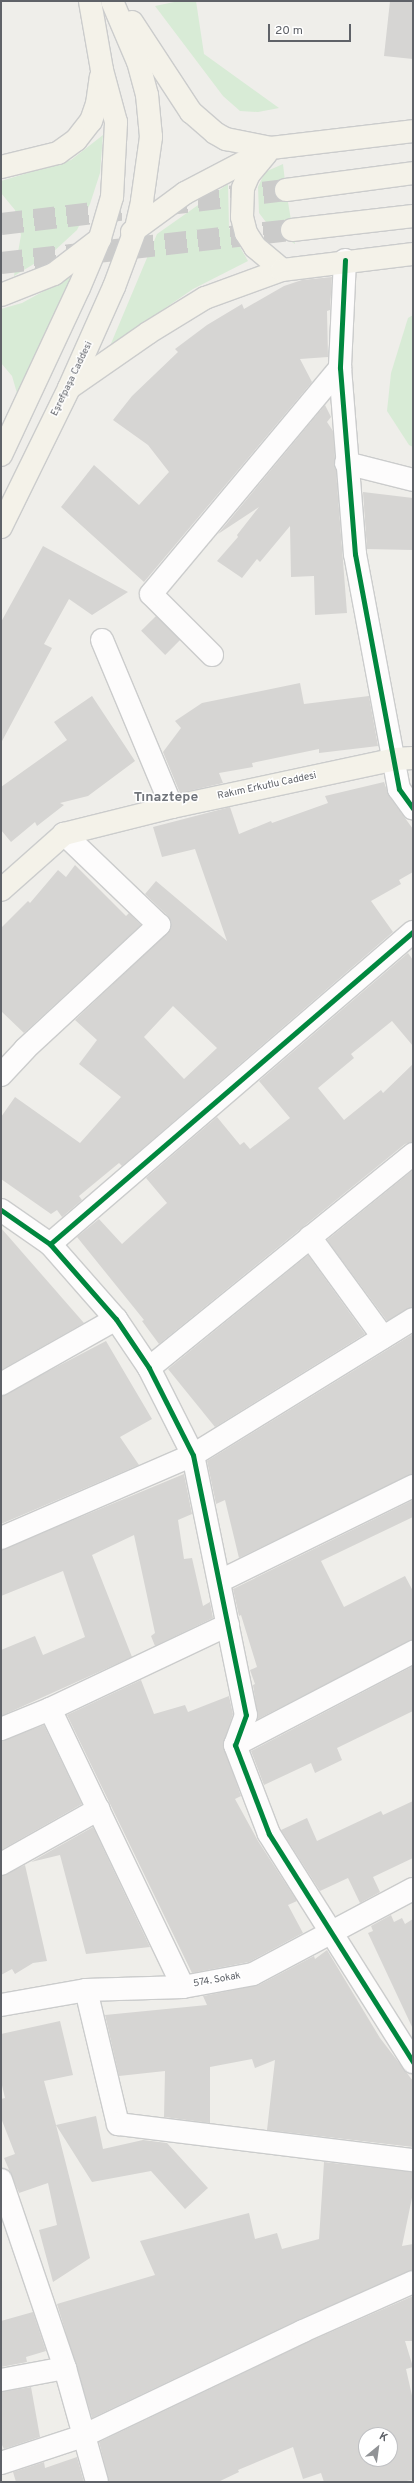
<!DOCTYPE html>
<meta charset="utf-8">
<style>
body{margin:0}
#map{position:relative;width:414px;height:2483px;overflow:hidden;background:#efeeea;font-family:Overpass,sans-serif}
div>[style]{position:absolute}
[style*='--x']{left:calc(var(--x)*1px);top:calc(var(--y)*1px);width:calc(var(--w)*1px);rotate:calc(var(--a)*1deg)}
.green>*{inset:0;background:#d8ebd6}
.building>*{inset:0;background:#d6d5d3;transform-origin:0 0}
.major-tunnel>*{height:22px;margin-top:-11px;transform-origin:0;background:repeating-linear-gradient(90deg,#cbcbca 0 22px,transparent 0 33px)}
.roads{filter:drop-shadow(1px 0 #cbcccc) drop-shadow(-1px 0 #cbcccc) drop-shadow(0 1px #cbcccc) drop-shadow(0 -1px #cbcccc)}
.minor>*{height:22px;margin:-11px;padding:0 11px;transform-origin:11px;border-radius:11px;background:#fdfcfc}
.major>*{height:22px;margin:-11px;padding:0 11px;transform-origin:11px;border-radius:11px;background:#f4f2e9}
.cycleway>*{height:5px;margin:-2.5px;padding:0 2.5px;transform-origin:2.5px;border-radius:2.5px;background:#00873e}
span{translate:-50% -50%;white-space:nowrap;text-align:center;line-height:1.15;-webkit-text-stroke:3px #fff;paint-order:stroke}
.street-label{font-size:10px;color:#5f6268}
.district-label{font-size:14px;color:#70747a;font-weight:700}
.frame{position:absolute;inset:0;border:2px solid #5f6268;pointer-events:none}
.north{position:absolute;left:358px;top:2427px;width:40px;height:40px;box-sizing:border-box;background:#fff;border:1px solid #bfc0c3;border-radius:50%;rotate:29deg;font-size:11px;font-weight:700;line-height:16px;text-align:center;color:#5f6268}
.north::after{content:'';display:block;margin:auto;width:14px;height:18px;background:#919396;clip-path:polygon(50% 0,100% 100%,50% 72%,0 100%)}
.scale{position:absolute;left:268px;top:24px;width:83px;height:18px;box-sizing:border-box;border:2px solid #5f6268;border-top:0;padding-left:5px;font-size:12px;line-height:14px;white-space:nowrap;color:#5f6268;-webkit-text-stroke:3px #fff;paint-order:stroke}
</style>
<div id="map">
<div class="green">
<i style="clip-path:polygon(179px 1px,196px 1px,204px 54px,279px 108px,258px 112px,240px 111px,223px 96px,155px 6px)"></i>
<i style="clip-path:polygon(103px 135px,100px 173px,90px 204px,77px 230px,52px 253px,14px 276px,21px 235px,15px 210px,1px 193px,1px 181px,71px 160px)"></i>
<i style="clip-path:polygon(283px 164px,286px 190px,295px 244px,272px 230px,259px 213px,258px 187px,265px 172px)"></i>
<i style="clip-path:polygon(228px 184px,229px 228px,248px 261px,193px 289px,110px 346px,157px 234px)"></i>
<i style="clip-path:polygon(78px 267px,19px 400px,12px 376px,1px 363px,1px 309px,22px 303px,55px 285px)"></i>
<i style="clip-path:polygon(413px 315px,413px 447px,409px 445px,387px 411px,391px 373px,408px 318px)"></i>
</div>
<div class="building">
<i style="clip-path:polygon(390px 1px,413px 1px,413px 59px,384px 56px)"></i>
<i style="clip-path:polygon(332px 277px,330px 310px,327px 311px,328px 357px,300px 359px,312px 382px,144px 582px,61px 507px,94px 465px,139px 505px,169px 472px,148px 445px,113px 420px,132px 396px,178px 352px,175px 349px,207px 325px,242px 304px,244px 309px,284px 286px,302px 280px)"></i>
<i style="clip-path:polygon(325px 405px,331px 417px,327px 422px,333px 431px,347px 613px,315px 615px,314px 576px,291px 577px,290px 526px,260px 562px,257px 559px,242px 578px,217px 561px,238px 537px,237px 535px,259px 507px,218px 534px)"></i>
<i style="clip-path:polygon(363px 492px,413px 498px,413px 550px,367px 549px)"></i>
<i style="clip-path:polygon(43px 546px,128px 592px,92px 615px,69px 599px,44px 644px,52px 648px,1px 743px,1px 622px)"></i>
<i style="left:156px;top:616px;width:34px;height:21px;rotate:45deg"></i>
<i style="clip-path:polygon(300px 683px,304px 704px,369px 696px,378px 746px,319px 753px,319px 749px,252px 763px,253px 767px,219px 773px,223px 783px,180px 793px,163px 752px,181px 728px,175px 721px,202px 703px)"></i>
<i style="clip-path:polygon(92px 696px,135px 761px,88px 796px,60px 803px,64px 805px,37px 826px,35px 822px,11px 842px,1px 830px,1px 787px,67px 740px,54px 722px)"></i>
<i style="clip-path:polygon(evenodd,384px 782px,389px 796px,413px 829px,413px 872px,399px 880px,401px 884px,371px 901px,393px 932px,122px 1166px,119px 1163px,79px 1196px,82px 1200px,62px 1217px,57px 1210px,51px 1214px,1px 1179px,1px 1117px,15px 1097px,80px 1143px,121px 1097px,79px 1064px,97px 1040px,75px 1020px,171px 929px,168px 916px,145px 894px,156px 881px,227px 941px,195px 849px,162px 857px,153px 827px,230px 807px,239px 834px,271px 821px,272px 823px,328px 803px,325px 796px,384px 782px,173px 1006px,217px 1048px,184px 1079px,144px 1037px,173px 1006px)"></i>
<i style="clip-path:polygon(75px 865px,126px 916px,129px 913px,141px 925px,24px 1033px,1px 1011px,1px 928px,28px 901px,30px 903px,58px 870px,66px 877px)"></i>
<i style="clip-path:polygon(408px 953px,413px 960px,413px 1046px,392px 1021px,351px 1054px,354px 1058px,318px 1088px,344px 1120px,381px 1090px,383px 1093px,413px 1064px,413px 1142px,405px 1144px,159px 1344px,142px 1321px,144px 1320px,77px 1237px,99px 1219px,122px 1244px,167px 1203px,146px 1178px,217px 1117px,240px 1145px,244px 1142px,250px 1149px,290px 1118px,259px 1081px)"></i>
<i style="clip-path:polygon(413px 1170px,413px 1307px,387px 1321px,327px 1240px)"></i>
<i style="clip-path:polygon(1px 1228px,84px 1323px,1px 1370px)"></i>
<i style="clip-path:polygon(308px 1255px,365px 1334px,215px 1427px,168px 1369px)"></i>
<i style="clip-path:polygon(413px 1334px,413px 1474px,239px 1558px,225px 1500px,216px 1504px,207px 1461px)"></i>
<i style="clip-path:polygon(106px 1341px,152px 1419px,120px 1437px,139px 1465px,1px 1524px,1px 1396px)"></i>
<i style="clip-path:polygon(184px 1474px,192px 1514px,178px 1520px,184px 1559px,192px 1558px,203px 1606px,210px 1602px,213px 1618px,155px 1646px,151px 1636px,155px 1633px,134px 1535px,92px 1555px,132px 1657px,1px 1716px,1px 1650px,35px 1636px,43px 1655px,85px 1637px,63px 1571px,1px 1596px,1px 1550px)"></i>
<i style="clip-path:polygon(413px 1500px,413px 1517px,321px 1561px,344px 1607px,405px 1576px,413px 1591px,413px 1640px,258px 1719px,253px 1685px,255px 1684px,250px 1670px,257px 1667px,241px 1615px,239px 1616px,233px 1589px)"></i>
<i style="clip-path:polygon(413px 1666px,413px 1711px,337px 1748px,342px 1760px,315px 1773px,311px 1763px,264px 1785px,251px 1751px)"></i>
<i style="clip-path:polygon(141px 1680px,154px 1714px,185px 1705px,188px 1712px,229px 1696px,233px 1714px,223px 1745px,241px 1796px,235px 1799px,258px 1841px,297px 1901px,288px 1905px,303px 1933px,249px 1962px,192px 1973px,67px 1715px)"></i>
<i style="clip-path:polygon(44px 1725px,82px 1804px,1px 1850px,1px 1741px)"></i>
<i style="clip-path:polygon(413px 1801px,413px 1858px,373px 1877px,380px 1892px,360px 1903px,348px 1878px,320px 1891px,281px 1830px,307px 1818px,317px 1841px,381px 1811px,383px 1815px)"></i>
<i style="clip-path:polygon(93px 1827px,150px 1947px,86px 1954px,60px 1855px,31px 1862px)"></i>
<i style="clip-path:polygon(25px 1865px,47px 1961px,33px 1963px,15px 1974px,12px 1969px,1px 1975px,1px 1876px)"></i>
<i style="clip-path:polygon(391px 1915px,394px 1922px,402px 1918px,405px 1924px,413px 1919px,413px 2029px,368px 1933px,373px 1931px,371px 1926px)"></i>
<i style="clip-path:polygon(327px 1950px,380px 2038px,413px 2081px,413px 2147px,267px 2130px,275px 2060px,255px 2068px,252px 2059px,210px 2067px,210px 2123px,164px 2117px,165px 2071px,119px 2076px,105px 2015px,207px 2005px,203px 1996px,259px 1985px,314px 1956px,315px 1959px)"></i>
<i style="clip-path:polygon(60px 2021px,73px 2075px,44px 2081px,56px 2125px,96px 2116px,103px 2149px,143px 2140px,167px 2143px,208px 2188px,185px 2209px,151px 2171px,92px 2182px,56px 2125px,90px 2258px,53px 2282px,39px 2230px,57px 2225px,48px 2183px,19px 2193px,4px 2158px,15px 2154px,1px 2118px,1px 2099px,5px 2098px,1px 2081px,1px 2034px)"></i>
<i style="clip-path:polygon(324px 2162px,413px 2172px,413px 2193px,402px 2246px,413px 2244px,413px 2270px,298px 2320px,92px 2418px,57px 2304px,155px 2275px,140px 2241px,249px 2213px,255px 2239px,277px 2233px,282px 2249px,319px 2239px)"></i>
<i style="clip-path:polygon(evenodd,413px 2296px,413px 2341px,405px 2341px,413px 2367px,406px 2369px,413px 2400px,413px 2480px,400px 2482px,324px 2482px,321px 2473px,303px 2479px,293px 2447px,238px 2470px,239px 2472px,218px 2482px,109px 2482px,99px 2442px,308px 2342px,413px 2296px,366px 2435px,390px 2435px,390px 2459px,366px 2459px,366px 2435px)"></i>
<i style="clip-path:polygon(33px 2312px,46px 2351px,26px 2357px,27px 2362px,1px 2367px,1px 2321px)"></i>
<i style="clip-path:polygon(31px 2387px,40px 2437px,4px 2449px,1px 2443px,1px 2392px)"></i>
<i style="clip-path:polygon(77px 2457px,84px 2482px,16px 2482px,13px 2472px,44px 2462px,45px 2468px)"></i>
</div>
<div class="major-tunnel">
<i style="--x:1;--y:224;--w:287;--a:-6.8"></i>
<i style="--x:1;--y:263;--w:293;--a:-6.5"></i>
</div>
<div class="roads">
<div class="minor">
<i style="--x:345;--y:260;--w:108;--a:92.7"></i>
<i style="--x:340;--y:368;--w:187;--a:85.4"></i>
<i style="--x:355;--y:554;--w:239;--a:79.4"></i>
<i style="--x:399;--y:789;--w:24;--a:54"></i>
<i style="--x:346;--y:463;--w:69;--a:14.2"></i>
<i style="--x:102;--y:640;--w:181;--a:67.3"></i>
<i style="--x:212;--y:655;--w:86;--a:-135"></i>
<i style="--x:151;--y:594;--w:295;--a:-50.1"></i>
<i style="--x:1;--y:1075;--w:35;--a:-47"></i>
<i style="--x:25;--y:1049;--w:183;--a:-42.8"></i>
<i style="--x:159;--y:925;--w:132;--a:-136.2"></i>
<i style="--x:1;--y:1210;--w:60;--a:34.8"></i>
<i style="--x:50;--y:1244;--w:100;--a:48.7"></i>
<i style="--x:116;--y:1319;--w:59;--a:56"></i>
<i style="--x:149;--y:1368;--w:97;--a:63.2"></i>
<i style="--x:193;--y:1455;--w:265;--a:78.5"></i>
<i style="--x:246;--y:1715;--w:32;--a:110"></i>
<i style="--x:235;--y:1745;--w:95;--a:69.1"></i>
<i style="--x:269;--y:1834;--w:270;--a:57.7"></i>
<i style="--x:310;--y:1237;--w:124;--a:53.9"></i>
<i style="--x:50;--y:1244;--w:479;--a:-40.7"></i>
<i style="--x:149;--y:1368;--w:340;--a:-39"></i>
<i style="--x:1;--y:1384;--w:132;--a:-29.5"></i>
<i style="--x:1;--y:1538;--w:209;--a:-23.4"></i>
<i style="--x:193;--y:1455;--w:259;--a:-31.7"></i>
<i style="--x:220;--y:1581;--w:215;--a:-26.2"></i>
<i style="--x:50;--y:1709;--w:308;--a:64.4"></i>
<i style="--x:1;--y:1729;--w:53;--a:-22.2"></i>
<i style="--x:50;--y:1709;--w:197;--a:-25.3"></i>
<i style="--x:235;--y:1745;--w:201;--a:-27.6"></i>
<i style="--x:1;--y:1864;--w:112;--a:-29.3"></i>
<i style="--x:86;--y:1990;--w:138;--a:76.6"></i>
<i style="--x:118;--y:2124;--w:297;--a:7"></i>
<i style="--x:1;--y:2005;--w:86;--a:-10"></i>
<i style="--x:86;--y:1990;--w:97;--a:-1.8"></i>
<i style="--x:183;--y:1987;--w:71;--a:-10.5"></i>
<i style="--x:253;--y:1974;--w:181;--a:-28"></i>
<i style="--x:1;--y:2180;--w:199;--a:71.2"></i>
<i style="--x:65;--y:2368;--w:118;--a:74.3"></i>
<i style="--x:1;--y:2380;--w:65;--a:-10.6"></i>
<i style="--x:1;--y:2463;--w:86;--a:-18.2"></i>
<i style="--x:83;--y:2436;--w:244;--a:-25.5"></i>
<i style="--x:303;--y:2331;--w:120;--a:-24"></i>
</div>
<div class="major">
<i style="--x:132;--y:22;--w:108;--a:56.8"></i>
<i style="--x:191;--y:112;--w:32;--a:41"></i>
<i style="--x:215;--y:133;--w:13;--a:29"></i>
<i style="--x:226;--y:139;--w:46;--a:11.3"></i>
<i style="--x:271;--y:148;--w:143;--a:-6.8"></i>
<i style="--x:266;--y:154;--w:26;--a:130"></i>
<i style="--x:249;--y:174;--w:15;--a:113"></i>
<i style="--x:243;--y:188;--w:29;--a:92"></i>
<i style="--x:242;--y:217;--w:16;--a:76"></i>
<i style="--x:246;--y:233;--w:17;--a:57"></i>
<i style="--x:255;--y:247;--w:35;--a:40"></i>
<i style="--x:1;--y:167;--w:59;--a:-13.8"></i>
<i style="--x:58;--y:153;--w:22;--a:-36"></i>
<i style="--x:76;--y:140;--w:24;--a:-52"></i>
<i style="--x:91;--y:121;--w:18;--a:-71"></i>
<i style="--x:97;--y:104;--w:27;--a:-82"></i>
<i style="--x:286;--y:190;--w:128;--a:-7.6"></i>
<i style="--x:292;--y:230;--w:122;--a:-6.6"></i>
<i style="--x:132;--y:232;--w:66;--a:-36.3"></i>
<i style="--x:185;--y:193;--w:97;--a:-27.6"></i>
<i style="--x:1;--y:295;--w:57;--a:-21.6"></i>
<i style="--x:54;--y:274;--w:58;--a:-37.3"></i>
<i style="--x:69;--y:388;--w:96;--a:-34.8"></i>
<i style="--x:148;--y:333;--w:67;--a:-31.6"></i>
<i style="--x:205;--y:298;--w:82;--a:-20"></i>
<i style="--x:282;--y:270;--w:132;--a:-7"></i>
<i style="--x:1;--y:455;--w:184;--a:-65"></i>
<i style="--x:79;--y:288;--w:54;--a:-67.2"></i>
<i style="--x:100;--y:238;--w:43;--a:-73.7"></i>
<i style="--x:112;--y:197;--w:75;--a:-86.9"></i>
<i style="--x:116;--y:122;--w:54;--a:-105.1"></i>
<i style="--x:102;--y:70;--w:70;--a:-99.9"></i>
<i style="--x:1;--y:527;--w:155;--a:-63.9"></i>
<i style="--x:69;--y:388;--w:111;--a:-66"></i>
<i style="--x:114;--y:287;--w:63;--a:-69.6"></i>
<i style="--x:136;--y:228;--w:28;--a:-77"></i>
<i style="--x:142;--y:201;--w:65;--a:-82"></i>
<i style="--x:151;--y:137;--w:42;--a:-95.4"></i>
<i style="--x:147;--y:95;--w:34;--a:-105"></i>
<i style="--x:138;--y:62;--w:66;--a:-113.1"></i>
<i style="--x:1;--y:890;--w:84;--a:-41.6"></i>
<i style="--x:64;--y:834;--w:111;--a:-14"></i>
<i style="--x:172;--y:807;--w:228;--a:-12.1"></i>
<i style="--x:395;--y:759;--w:18;--a:-3"></i>
</div>
</div>
<div class="cycleway">
<i style="--x:345;--y:260;--w:108;--a:92.7"></i>
<i style="--x:340;--y:368;--w:187;--a:85.4"></i>
<i style="--x:355;--y:554;--w:239;--a:79.4"></i>
<i style="--x:399;--y:789;--w:24;--a:54"></i>
<i style="--x:1;--y:1210;--w:60;--a:34.8"></i>
<i style="--x:50;--y:1244;--w:100;--a:48.7"></i>
<i style="--x:116;--y:1319;--w:59;--a:56"></i>
<i style="--x:149;--y:1368;--w:97;--a:63.2"></i>
<i style="--x:193;--y:1455;--w:265;--a:78.5"></i>
<i style="--x:246;--y:1715;--w:32;--a:110"></i>
<i style="--x:235;--y:1745;--w:95;--a:69.1"></i>
<i style="--x:269;--y:1834;--w:270;--a:57.7"></i>
<i style="--x:50;--y:1244;--w:479;--a:-40.7"></i>
</div>
<div class="street-label">
<span style="left:72px;top:379px;rotate:-64deg">Eşrefpaşa Caddesi</span>
<span style="left:267px;top:786px;rotate:-12deg">Rakım Erkutlu Caddesi</span>
<span style="left:217px;top:1980px;rotate:-10deg">574. Sokak</span>
</div>
<div class="district-label">
<span style="left:166px;top:798px">Tınaztepe</span>
</div>
<div class="frame"></div>
<div class="north">K</div>
<div class="scale">20 m</div>
</div>
